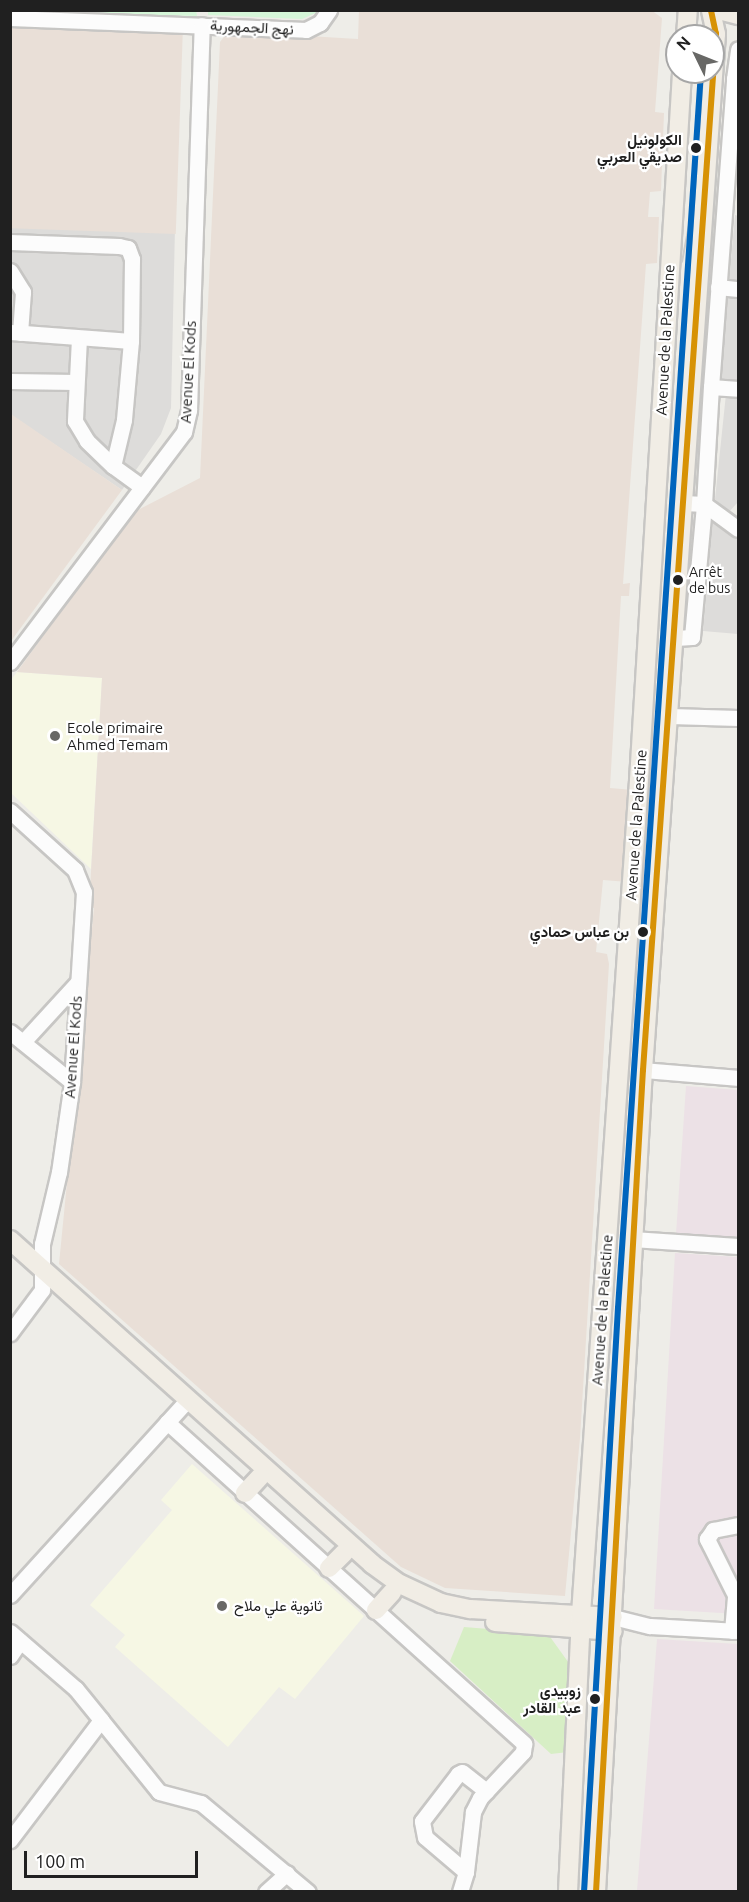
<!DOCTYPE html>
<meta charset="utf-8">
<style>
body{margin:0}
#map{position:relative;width:749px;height:1902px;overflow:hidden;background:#eeede8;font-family:Ubuntu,Vazirmatn,sans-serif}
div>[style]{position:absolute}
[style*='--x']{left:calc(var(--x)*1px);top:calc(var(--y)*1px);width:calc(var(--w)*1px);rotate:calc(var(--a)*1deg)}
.residential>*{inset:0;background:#dddcda}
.industrial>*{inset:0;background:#ece1e6}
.education>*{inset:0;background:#f6f7e4}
.military>*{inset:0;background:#e9dfd7;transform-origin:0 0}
.grass>*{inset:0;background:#d7eec5}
.park>*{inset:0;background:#d5f6d8}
.roads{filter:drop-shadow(2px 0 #c7c6c4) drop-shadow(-2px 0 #c7c6c4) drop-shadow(0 2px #c7c6c4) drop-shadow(0 -2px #c7c6c4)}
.minor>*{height:15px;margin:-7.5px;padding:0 7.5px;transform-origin:7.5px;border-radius:7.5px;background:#fcfcfc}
.major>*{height:18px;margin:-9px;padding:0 9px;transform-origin:9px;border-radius:9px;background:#f1ede5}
.tram>*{height:1.5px;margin:-0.75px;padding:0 0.75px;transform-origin:0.75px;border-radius:0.75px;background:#cbcbca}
.bus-1>*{height:6px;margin:-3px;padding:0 3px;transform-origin:3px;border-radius:3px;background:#d79205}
.tram-1>*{height:6px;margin:-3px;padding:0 3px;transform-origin:3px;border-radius:3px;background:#0065bd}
.dots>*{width:16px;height:16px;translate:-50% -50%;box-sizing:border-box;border:3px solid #fff;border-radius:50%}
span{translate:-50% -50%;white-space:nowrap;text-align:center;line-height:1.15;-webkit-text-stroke:4.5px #fff;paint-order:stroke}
.bus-label{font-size:14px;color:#202020}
.left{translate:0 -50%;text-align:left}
.street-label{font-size:15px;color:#202020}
.stop-label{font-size:15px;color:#202020;font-weight:700}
.right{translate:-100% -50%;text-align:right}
.poi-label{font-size:15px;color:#202020}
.frame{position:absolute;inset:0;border:12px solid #202020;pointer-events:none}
.north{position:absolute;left:665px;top:24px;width:60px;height:60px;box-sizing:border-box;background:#fff;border:2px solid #a6a6a6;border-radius:50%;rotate:313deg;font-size:16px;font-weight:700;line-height:24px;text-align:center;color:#202020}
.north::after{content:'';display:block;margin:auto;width:21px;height:27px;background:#686866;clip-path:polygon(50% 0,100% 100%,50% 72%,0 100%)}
.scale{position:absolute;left:24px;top:1851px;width:174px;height:27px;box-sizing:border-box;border:3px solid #202020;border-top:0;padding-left:8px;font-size:18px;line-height:21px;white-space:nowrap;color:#202020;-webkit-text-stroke:4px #fff;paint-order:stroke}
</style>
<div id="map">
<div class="residential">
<i style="clip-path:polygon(735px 215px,738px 216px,738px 283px,729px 282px)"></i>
<i style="clip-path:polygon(175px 227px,171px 408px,161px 434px,122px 490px,11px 415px,10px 228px)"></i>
<i style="clip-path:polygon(727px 292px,738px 293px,738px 382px,721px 381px)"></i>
<i style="clip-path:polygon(726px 394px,738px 395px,738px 502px,728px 513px,715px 499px)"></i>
<i style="clip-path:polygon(713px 518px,738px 533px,738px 634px,703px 631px)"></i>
</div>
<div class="industrial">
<i style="clip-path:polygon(686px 1086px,738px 1090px,738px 1238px,676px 1234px)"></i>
<i style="clip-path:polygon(675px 1253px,738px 1257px,738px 1614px,654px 1609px)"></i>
<i style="clip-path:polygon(657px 1639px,738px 1644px,738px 1891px,637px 1891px)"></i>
</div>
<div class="education">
<i style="clip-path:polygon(17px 672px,102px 678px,91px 869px,11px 793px,11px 680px)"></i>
<i style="clip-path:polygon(192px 1464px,364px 1616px,295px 1699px,279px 1687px,228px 1747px,115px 1647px,125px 1635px,90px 1605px,172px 1510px,161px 1500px)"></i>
</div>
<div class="military">
<i style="clip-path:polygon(359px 10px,651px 10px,662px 18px,655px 112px,664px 113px,661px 191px,650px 192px,648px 217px,659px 217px,657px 263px,646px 264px,623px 584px,630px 583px,629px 596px,621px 596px,610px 788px,633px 790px,628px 882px,603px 880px,596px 952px,607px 954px,609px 964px,580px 1438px,565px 1596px,445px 1588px,401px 1567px,59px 1264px,94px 908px,89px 907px,102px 678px,17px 672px,132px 513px,200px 478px,220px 42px,227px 33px,240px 32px,358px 39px)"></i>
<i style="left:11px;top:23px;width:172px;height:205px;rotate:2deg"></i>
<i style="clip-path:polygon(11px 414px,122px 490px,11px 641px)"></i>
</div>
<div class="grass">
<i style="clip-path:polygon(464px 1627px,548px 1634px,571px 1666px,568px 1752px,551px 1754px,450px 1661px)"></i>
</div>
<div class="park">
<i style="clip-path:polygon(196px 10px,197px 16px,11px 12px,11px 10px)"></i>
<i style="clip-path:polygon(208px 11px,320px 11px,302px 19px,208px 15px)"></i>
</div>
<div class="roads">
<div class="minor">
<i style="--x:10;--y:18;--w:296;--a:2.3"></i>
<i style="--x:306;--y:30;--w:16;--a:-27"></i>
<i style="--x:320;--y:23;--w:16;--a:-55"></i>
<i style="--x:734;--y:79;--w:30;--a:-82"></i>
<i style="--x:10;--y:242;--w:109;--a:2.1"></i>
<i style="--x:119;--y:246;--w:9;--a:13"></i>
<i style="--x:128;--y:248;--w:12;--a:70"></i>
<i style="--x:132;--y:259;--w:82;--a:90.7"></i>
<i style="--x:131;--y:341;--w:121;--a:-175.7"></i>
<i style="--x:10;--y:271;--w:25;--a:58"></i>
<i style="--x:23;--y:292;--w:41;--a:94.2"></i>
<i style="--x:718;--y:287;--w:20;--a:6"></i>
<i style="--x:79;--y:338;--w:83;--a:92.8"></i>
<i style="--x:75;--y:421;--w:23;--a:59"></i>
<i style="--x:87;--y:441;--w:36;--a:44"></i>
<i style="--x:131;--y:341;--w:79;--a:95.1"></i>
<i style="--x:124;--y:420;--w:47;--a:103.4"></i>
<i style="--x:113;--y:466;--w:36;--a:36"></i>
<i style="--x:10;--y:381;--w:65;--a:0.9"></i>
<i style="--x:711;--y:387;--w:309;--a:-85.7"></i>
<i style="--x:734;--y:79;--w:4;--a:0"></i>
<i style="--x:684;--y:503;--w:20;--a:3"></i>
<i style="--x:704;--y:504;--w:117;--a:-86.6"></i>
<i style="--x:711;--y:387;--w:27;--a:4"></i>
<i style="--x:675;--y:638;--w:17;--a:-3"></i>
<i style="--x:692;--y:637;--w:134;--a:-84.8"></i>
<i style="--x:704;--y:504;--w:42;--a:36.3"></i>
<i style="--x:10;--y:662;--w:288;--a:-52.9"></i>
<i style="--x:184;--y:432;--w:23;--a:-77"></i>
<i style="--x:189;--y:410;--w:385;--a:-88.1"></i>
<i style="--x:670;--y:716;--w:68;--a:1.7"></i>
<i style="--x:10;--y:811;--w:88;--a:42.2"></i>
<i style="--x:75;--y:870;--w:24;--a:68"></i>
<i style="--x:84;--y:892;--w:190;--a:93.6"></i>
<i style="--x:72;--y:1082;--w:91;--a:98.2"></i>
<i style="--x:59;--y:1172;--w:74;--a:103.3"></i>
<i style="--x:42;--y:1244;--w:46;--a:90"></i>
<i style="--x:42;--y:1290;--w:54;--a:126.7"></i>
<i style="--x:10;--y:1032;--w:80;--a:38.9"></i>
<i style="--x:23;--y:1042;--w:81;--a:-47.5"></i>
<i style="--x:643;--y:1070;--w:95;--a:4.8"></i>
<i style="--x:632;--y:1239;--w:106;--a:3.8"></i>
<i style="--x:167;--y:1422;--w:481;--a:42"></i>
<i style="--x:524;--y:1744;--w:8;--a:97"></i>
<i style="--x:523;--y:1752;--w:63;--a:133.1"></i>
<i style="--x:480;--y:1798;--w:16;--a:117"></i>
<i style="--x:473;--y:1812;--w:60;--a:96.7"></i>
<i style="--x:466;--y:1872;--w:21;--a:107"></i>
<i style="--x:10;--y:1595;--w:256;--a:-47.7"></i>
<i style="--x:613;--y:1617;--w:38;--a:14"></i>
<i style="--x:650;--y:1626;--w:88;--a:3.3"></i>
<i style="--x:732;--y:1631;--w:36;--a:-85"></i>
<i style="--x:735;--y:1595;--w:63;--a:-116.6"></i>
<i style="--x:707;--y:1539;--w:11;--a:-56"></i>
<i style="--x:713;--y:1530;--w:25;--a:-11"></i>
<i style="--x:10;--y:1632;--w:87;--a:40.8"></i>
<i style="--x:76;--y:1689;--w:40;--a:51"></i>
<i style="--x:101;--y:1720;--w:151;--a:127.2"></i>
<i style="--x:10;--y:1656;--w:18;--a:-56"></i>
<i style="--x:101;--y:1720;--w:92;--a:51.1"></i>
<i style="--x:159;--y:1792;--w:43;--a:14.7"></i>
<i style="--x:201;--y:1803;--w:139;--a:39.8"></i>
<i style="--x:466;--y:1872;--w:54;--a:-139.5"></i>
<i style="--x:425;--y:1837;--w:16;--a:-101"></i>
<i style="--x:422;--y:1821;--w:59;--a:-52.5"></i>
<i style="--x:458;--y:1774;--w:4;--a:-27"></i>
<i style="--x:462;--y:1772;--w:31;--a:38"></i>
<i style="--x:266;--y:1892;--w:28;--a:-42"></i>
</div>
<div class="major">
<i style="--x:719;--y:10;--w:20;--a:15"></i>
<i style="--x:686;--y:36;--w:26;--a:-86"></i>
<i style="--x:10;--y:1240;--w:486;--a:41.8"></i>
<i style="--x:372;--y:1564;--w:34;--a:36"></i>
<i style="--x:400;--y:1584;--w:45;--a:24.9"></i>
<i style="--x:441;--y:1603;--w:30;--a:12"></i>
<i style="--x:470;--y:1609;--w:143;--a:3.2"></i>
<i style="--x:245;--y:1493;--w:22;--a:-47"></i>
<i style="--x:329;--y:1568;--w:21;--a:-45"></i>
<i style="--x:376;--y:1610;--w:24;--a:-48"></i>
<i style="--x:495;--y:1622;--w:118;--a:4.4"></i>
<i style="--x:568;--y:1892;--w:278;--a:-87.3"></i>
<i style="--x:581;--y:1614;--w:836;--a:-86.02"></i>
<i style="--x:639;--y:780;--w:709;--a:-86.52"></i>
<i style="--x:596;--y:1892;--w:823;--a:-86.73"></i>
<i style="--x:643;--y:1070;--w:1039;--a:-85.97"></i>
<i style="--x:716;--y:34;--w:25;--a:-102"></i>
</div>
</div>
<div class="tram">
<i style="--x:682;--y:262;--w:48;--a:-79.2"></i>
</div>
<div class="bus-1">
<i style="--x:596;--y:1892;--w:823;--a:-86.73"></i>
<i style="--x:643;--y:1070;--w:1039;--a:-85.97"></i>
<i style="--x:716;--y:34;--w:25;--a:-102"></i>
</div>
<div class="tram-1">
<i style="--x:584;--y:1892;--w:585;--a:-86.67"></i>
<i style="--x:618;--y:1308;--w:1239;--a:-86.16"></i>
</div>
<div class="dots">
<i style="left:696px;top:148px;background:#202020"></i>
<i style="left:678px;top:580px;background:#202020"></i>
<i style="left:55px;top:736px;background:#686866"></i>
<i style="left:643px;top:932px;background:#202020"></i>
<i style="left:222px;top:1606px;background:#686866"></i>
<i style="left:595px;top:1699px;background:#202020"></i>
</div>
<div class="bus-label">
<span class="left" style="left:689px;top:580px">Arrêt<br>de bus</span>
</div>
<div class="street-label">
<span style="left:252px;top:27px;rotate:3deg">نهج الجمهورية</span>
<span style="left:665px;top:340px;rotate:-87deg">Avenue de la Palestine</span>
<span style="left:188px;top:372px;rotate:-87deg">Avenue El Kods</span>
<span style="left:636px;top:825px;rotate:-86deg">Avenue de la Palestine</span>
<span style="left:73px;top:1047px;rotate:-86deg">Avenue El Kods</span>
<span style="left:602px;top:1310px;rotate:-86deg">Avenue de la Palestine</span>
</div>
<div class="stop-label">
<span class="right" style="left:682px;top:148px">الكولونيل<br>صديقي العربي</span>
<span class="right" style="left:629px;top:932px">بن عباس حمادي</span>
<span class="right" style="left:581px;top:1699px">زوبيدي<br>عبد القادر</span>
</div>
<div class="poi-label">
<span class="left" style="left:67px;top:736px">Ecole primaire<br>Ahmed Temam</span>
<span class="left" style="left:234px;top:1606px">ثانوية علي ملاح</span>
</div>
<div class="frame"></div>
<div class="north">N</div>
<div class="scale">100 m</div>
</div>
